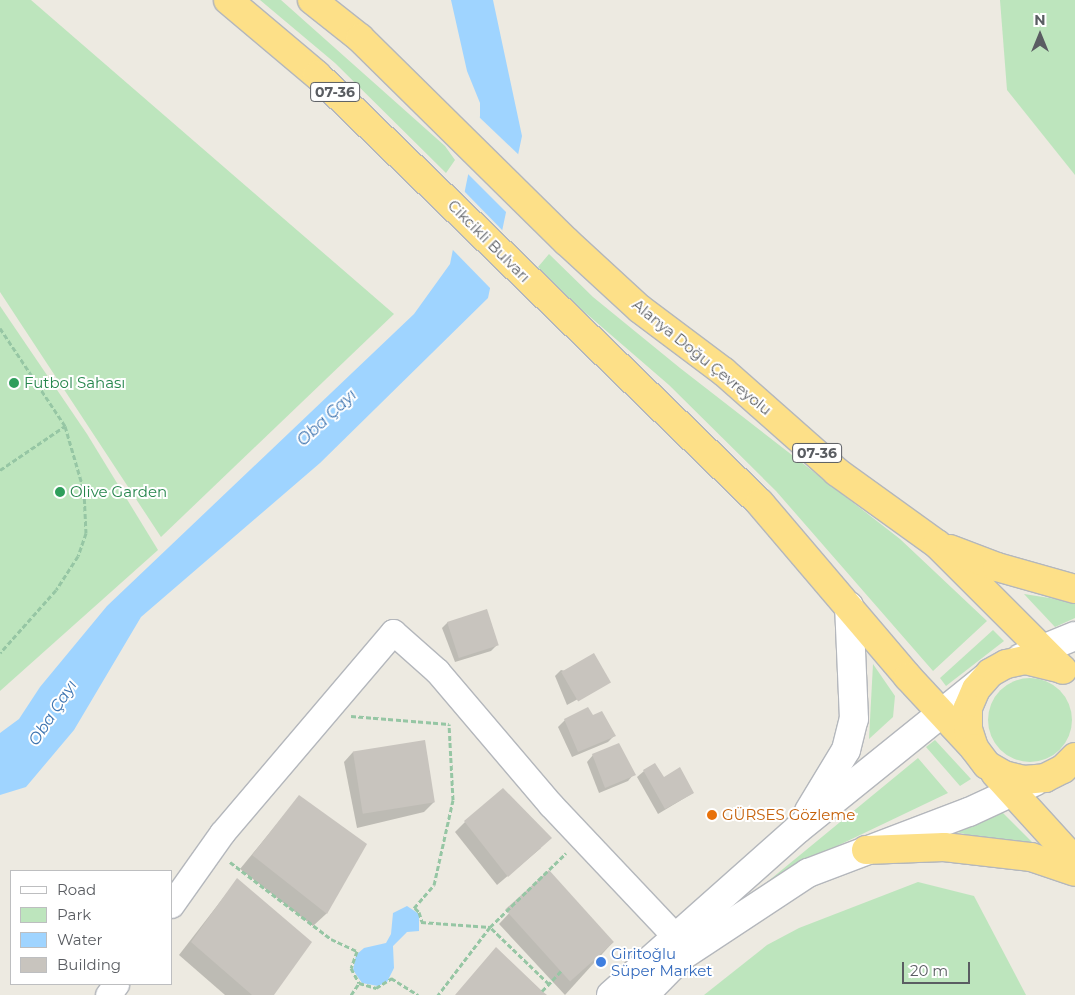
<!DOCTYPE html>
<meta charset="utf-8">
<style>
body{margin:0}
#map{position:relative;width:1075px;height:995px;overflow:hidden;background:#edeae1;font-family:Montserrat,sans-serif}
div>[style]{position:absolute}
[style*='--x']{left:calc(var(--x)*1px);top:calc(var(--y)*1px);width:calc(var(--w)*1px);rotate:calc(var(--a)*1deg)}
.green>*{inset:0;background:#bde5bd}
.round{border-radius:50%}
.water>*{inset:0;background:#9fd4ff}
.pier>*{inset:0;background:#edeae1}
.shadow>*{inset:0;background:#0003}
.building>*{inset:0;background:#c8c4be;transform-origin:0 0}
.path>*{height:3px;margin-top:-1.5px;transform-origin:0;background:repeating-linear-gradient(90deg,#96c6a4 0 5px,transparent 0 7.5px)}
.roads{filter:drop-shadow(1px 0 #b4b7bc) drop-shadow(-1px 0 #b4b7bc) drop-shadow(0 1px #b4b7bc) drop-shadow(0 -1px #b4b7bc)}
.street>*{height:25px;margin:-12.5px;padding:0 12.5px;transform-origin:12.5px;border-radius:12.5px;background:#fff}
.secondary>*{height:28px;margin:-14px;padding:0 14px;transform-origin:14px;border-radius:14px;background:#fff}
.highway>*{height:28px;margin:-14px;padding:0 14px;transform-origin:14px;border-radius:14px;background:#fde088}
.dots>*{width:14px;height:14px;translate:-50% -50%;box-sizing:border-box;border:2px solid #fff;border-radius:50%}
span{translate:-50% -50%;white-space:nowrap;text-align:center;line-height:1.15;-webkit-text-stroke:4px #fff;paint-order:stroke}
.shield-label span{padding:1px 4px;background:#fff;border:1px solid;border-radius:4px;-webkit-text-stroke-width:0}
.shield-label{font-size:14px;color:#5a5d62;font-weight:700}
.street-label{font-size:15px;color:#5a5d62}
.leisure-label{font-size:15px;color:#27864d}
.left{translate:0 -50%;text-align:left}
.food-label{font-size:15px;color:#c56008}
.shop-label{font-size:15px;color:#366cbe}
.water-label{font-size:16px;color:#3d74b0;font-style:italic}
.legend{position:absolute;left:10px;top:870px;width:162px;height:115px;box-sizing:border-box;background:#fff;border:1px solid #bdbec0;margin:0;padding:6px 9px;list-style:none;font-size:15px;color:#5a5d62}
.legend li{display:flex;align-items:center;gap:10px;height:25px}
.legend b{width:25px;border:1px solid #bdbec0}
.north{position:absolute;left:1015px;top:10px;width:50px;height:50px;-webkit-text-stroke:4px #fff;paint-order:stroke;rotate:0deg;font-size:14px;font-weight:700;line-height:20px;text-align:center;color:#5a5d62}
.north::after{content:'';display:block;margin:auto;width:18px;height:22px;background:#5a5d62;clip-path:polygon(50% 0,100% 100%,50% 72%,0 100%)}
.scale{position:absolute;left:902px;top:962px;width:68px;height:22px;box-sizing:border-box;border:2px solid #5a5d62;border-top:0;padding-left:6px;font-size:15px;line-height:18px;white-space:nowrap;color:#5a5d62;-webkit-text-stroke:4px #fff;paint-order:stroke}
</style>
<div id="map">
<div class="green">
<i style="clip-path:polygon(0 0,31px 0,394px 314px,161px 537px,0 292px)"></i>
<i style="clip-path:polygon(260px 0,281px 0,445px 146px,455px 160px,446px 173px,335px 63px)"></i>
<i style="clip-path:polygon(1000px 0,1075px 0,1075px 175px,1007px 90px)"></i>
<i style="clip-path:polygon(549px 254px,593px 297px,680px 368px,900px 539px,987px 621px,933px 671px,776px 491px,669px 385px,566px 296px,538px 267px)"></i>
<i style="clip-path:polygon(0 306px,87px 434px,158px 550px,0 691px)"></i>
<i style="clip-path:polygon(1024px 594px,1075px 602px,1075px 618px,1055px 627px)"></i>
<i style="clip-path:polygon(993px 630px,1004px 641px,946px 686px,940px 678px)"></i>
<i style="clip-path:polygon(873px 664px,895px 696px,893px 717px,869px 739px)"></i>
<i class="round" style="left:988px;top:678px;width:84px;height:84px"></i>
<i style="clip-path:polygon(935px 740px,971px 779px,960px 786px,926px 747px)"></i>
<i style="clip-path:polygon(918px 758px,948px 793px,837px 846px,743px 902px)"></i>
<i style="clip-path:polygon(1001px 811px,1035px 845px,1029px 849px,952px 831px)"></i>
<i style="clip-path:polygon(918px 882px,974px 896px,1026px 995px,704px 995px,767px 945px,799px 928px)"></i>
</div>
<div class="water">
<i style="clip-path:polygon(451px 0,493px 0,522px 136px,488px 298px,320px 463px,141px 617px,74px 730px,26px 787px,0 795px,0 733px,19px 719px,40px 687px,107px 606px,414px 314px,450px 264px,480px 116px,480px 103px,467px 71px)"></i>
<i style="clip-path:polygon(407px 906px,419px 914px,419px 931px,407px 932px,393px 946px,394px 968px,387px 982px,378px 986px,362px 983px,353px 970px,356px 955px,364px 948px,386px 943px,391px 934px,393px 913px)"></i>
</div>
<div class="pier">
<i style="clip-path:polygon(478px 116px,520px 156px,508px 214px,466px 172px)"></i>
<i style="clip-path:polygon(463px 190px,505px 233px,492px 290px,451px 248px)"></i>
</div>
<div class="shadow">
<i style="clip-path:polygon(448px 622px,498px 644px,491px 651px,455px 662px,442px 628px)"></i>
<i style="clip-path:polygon(561px 670px,609px 682px,567px 705px,555px 676px)"></i>
<i style="clip-path:polygon(593px 717px,614px 736px,608px 742px,572px 757px,558px 727px,565px 720px)"></i>
<i style="clip-path:polygon(353px 752px,434px 802px,424px 812px,357px 828px,344px 762px)"></i>
<i style="clip-path:polygon(593px 755px,634px 774px,628px 781px,599px 793px,587px 762px)"></i>
<i style="clip-path:polygon(644px 771px,663px 778px,693px 793px,658px 814px,637px 777px)"></i>
<i style="clip-path:polygon(299px 797px,365px 844px,326px 914px,313px 926px,240px 869px)"></i>
<i style="clip-path:polygon(465px 822px,541px 848px,497px 885px,455px 832px)"></i>
<i style="clip-path:polygon(237px 880px,273px 995px,225px 995px,179px 955px)"></i>
<i style="clip-path:polygon(539px 881px,613px 942px,565px 995px,499px 924px)"></i>
</div>
<div class="building">
<i style="left:487px;top:609px;width:38px;height:42px;rotate:72deg"></i>
<i style="left:594px;top:653px;width:34px;height:38px;rotate:60deg"></i>
<i style="clip-path:polygon(588px 707px,593px 715px,602px 711px,616px 736px,578px 752px,564px 719px)"></i>
<i style="left:425px;top:740px;width:63px;height:73px;rotate:81deg"></i>
<i style="clip-path:polygon(619px 743px,636px 775px,605px 788px,592px 754px)"></i>
<i style="clip-path:polygon(655px 763px,664px 777px,680px 767px,694px 793px,665px 809px,643px 770px)"></i>
<i style="clip-path:polygon(503px 788px,552px 838px,508px 877px,464px 821px)"></i>
<i style="clip-path:polygon(299px 795px,367px 844px,327px 914px,252px 855px)"></i>
<i style="left:549px;top:870px;width:97px;height:59px;rotate:48deg"></i>
<i style="clip-path:polygon(237px 878px,312px 942px,274px 995px,252px 995px,191px 942px)"></i>
<i style="clip-path:polygon(496px 947px,542px 991px,547px 995px,455px 995px)"></i>
</div>
<div class="path">
<i style="--x:0;--y:328;--w:118;--a:56.4"></i>
<i style="--x:0;--y:470;--w:78;--a:-34.1"></i>
<i style="--x:65;--y:426;--w:68;--a:73.7"></i>
<i style="--x:84;--y:491;--w:42;--a:87.3"></i>
<i style="--x:86;--y:533;--w:24;--a:109"></i>
<i style="--x:78;--y:556;--w:40;--a:122.9"></i>
<i style="--x:56;--y:590;--w:84;--a:131.6"></i>
<i style="--x:351;--y:716;--w:98;--a:4.7"></i>
<i style="--x:230;--y:862;--w:127;--a:37.3"></i>
<i style="--x:331;--y:939;--w:29;--a:25"></i>
<i style="--x:357;--y:951;--w:18;--a:109"></i>
<i style="--x:351;--y:968;--w:17;--a:62"></i>
<i style="--x:359;--y:983;--w:18;--a:16"></i>
<i style="--x:376;--y:988;--w:19;--a:-32"></i>
<i style="--x:414;--y:908;--w:30;--a:-49"></i>
<i style="--x:434;--y:885;--w:87;--a:-77.4"></i>
<i style="--x:453;--y:800;--w:76;--a:-93"></i>
<i style="--x:415;--y:908;--w:6;--a:45"></i>
<i style="--x:419;--y:912;--w:10;--a:73"></i>
<i style="--x:421;--y:922;--w:69;--a:4.1"></i>
<i style="--x:490;--y:927;--w:86;--a:127.4"></i>
<i style="--x:561;--y:971;--w:18;--a:133"></i>
<i style="--x:549;--y:984;--w:82;--a:-136"></i>
<i style="--x:490;--y:927;--w:106;--a:-44.2"></i>
<i style="--x:391;--y:978;--w:32;--a:32"></i>
<i style="--x:542;--y:991;--w:10;--a:-45"></i>
<i style="--x:351;--y:995;--w:14;--a:-56"></i>
</div>
<div class="roads">
<div class="street">
<i style="--x:171;--y:905;--w:88;--a:-54.7"></i>
<i style="--x:222;--y:833;--w:264;--a:-49.6"></i>
<i style="--x:393;--y:632;--w:59;--a:41.6"></i>
<i style="--x:437;--y:671;--w:176;--a:49.6"></i>
<i style="--x:551;--y:805;--w:180;--a:46.6"></i>
<i style="--x:108;--y:995;--w:14;--a:-54"></i>
</div>
<div class="secondary">
<i style="--x:1021;--y:658;--w:58;--a:-22.2"></i>
<i style="--x:809;--y:811;--w:71;--a:-58.8"></i>
<i style="--x:846;--y:750;--w:32;--a:-76"></i>
<i style="--x:854;--y:719;--w:113;--a:-92.5"></i>
<i style="--x:611;--y:995;--w:250;--a:-41.6"></i>
<i style="--x:798;--y:829;--w:240;--a:-38.9"></i>
<i style="--x:644;--y:995;--w:54;--a:-45.7"></i>
<i style="--x:682;--y:956;--w:151;--a:-33.4"></i>
<i style="--x:808;--y:873;--w:172;--a:-20.8"></i>
<i style="--x:969;--y:812;--w:72;--a:-24.8"></i>
</div>
<div class="highway">
<i style="--x:228;--y:0;--w:116;--a:40.1"></i>
<i style="--x:317;--y:75;--w:616;--a:44.01"></i>
<i style="--x:760;--y:503;--w:228;--a:49.6"></i>
<i style="--x:908;--y:677;--w:97;--a:47.1"></i>
<i style="--x:312;--y:0;--w:61;--a:38.4"></i>
<i style="--x:360;--y:38;--w:289;--a:44.6"></i>
<i style="--x:566;--y:241;--w:100;--a:42.6"></i>
<i style="--x:640;--y:309;--w:105;--a:36.9"></i>
<i style="--x:724;--y:372;--w:151;--a:41.5"></i>
<i style="--x:837;--y:472;--w:123;--a:35.8"></i>
<i style="--x:937;--y:544;--w:178;--a:45"></i>
<i style="--x:950;--y:549;--w:50;--a:21"></i>
<i style="--x:997;--y:567;--w:81;--a:15.8"></i>
<i style="--x:1062;--y:669;--w:38;--a:-166"></i>
<i style="--x:1025;--y:660;--w:19;--a:168"></i>
<i style="--x:1006;--y:664;--w:18;--a:151"></i>
<i style="--x:990;--y:673;--w:21;--a:131"></i>
<i style="--x:976;--y:689;--w:21;--a:113"></i>
<i style="--x:968;--y:708;--w:21;--a:90"></i>
<i style="--x:968;--y:729;--w:20;--a:72"></i>
<i style="--x:974;--y:748;--w:21;--a:53"></i>
<i style="--x:987;--y:765;--w:20;--a:30"></i>
<i style="--x:1004;--y:775;--w:21;--a:14"></i>
<i style="--x:1024;--y:780;--w:21;--a:-5"></i>
<i style="--x:1045;--y:778;--w:20;--a:-27"></i>
<i style="--x:1063;--y:769;--w:17;--a:-45"></i>
<i style="--x:995;--y:773;--w:119;--a:47.7"></i>
<i style="--x:866;--y:850;--w:78;--a:-2.2"></i>
<i style="--x:944;--y:847;--w:88;--a:6.6"></i>
<i style="--x:1031;--y:857;--w:46;--a:18.8"></i>
</div>
</div>
<div class="dots">
<i style="left:14px;top:383px;background:#2e9e5b"></i>
<i style="left:60px;top:492px;background:#2e9e5b"></i>
<i style="left:712px;top:815px;background:#e8710a"></i>
<i style="left:601px;top:962px;background:#3f7fe0"></i>
</div>
<div class="shield-label">
<span style="left:335px;top:92px">07-36</span>
<span style="left:817px;top:453px">07-36</span>
</div>
<div class="street-label">
<span style="left:489px;top:241px;rotate:45deg">Cikcikli Bulvarı</span>
<span style="left:702px;top:357px;rotate:39deg">Alanya Doğu Çevreyolu</span>
</div>
<div class="leisure-label">
<span class="left" style="left:24px;top:383px">Futbol Sahası</span>
<span class="left" style="left:70px;top:492px">Olive Garden</span>
</div>
<div class="food-label">
<span class="left" style="left:722px;top:815px">GÜRSES Gözleme</span>
</div>
<div class="shop-label">
<span class="left" style="left:611px;top:962px">Giritoǧlu<br>Süper Market</span>
</div>
<div class="water-label">
<span style="left:327px;top:418px;rotate:-43deg">Oba Çayı</span>
<span style="left:53px;top:713px;rotate:-57deg">Oba Çayı</span>
</div>
<ul class="legend">
<li><b style="height:6px;background:#fff"></b>Road</li>
<li><b style="height:14px;background:#bde5bd"></b>Park</li>
<li><b style="height:14px;background:#9fd4ff"></b>Water</li>
<li><b style="height:14px;background:#c8c4be"></b>Building</li>
</ul>
<div class="north">N</div>
<div class="scale">20 m</div>
</div>
